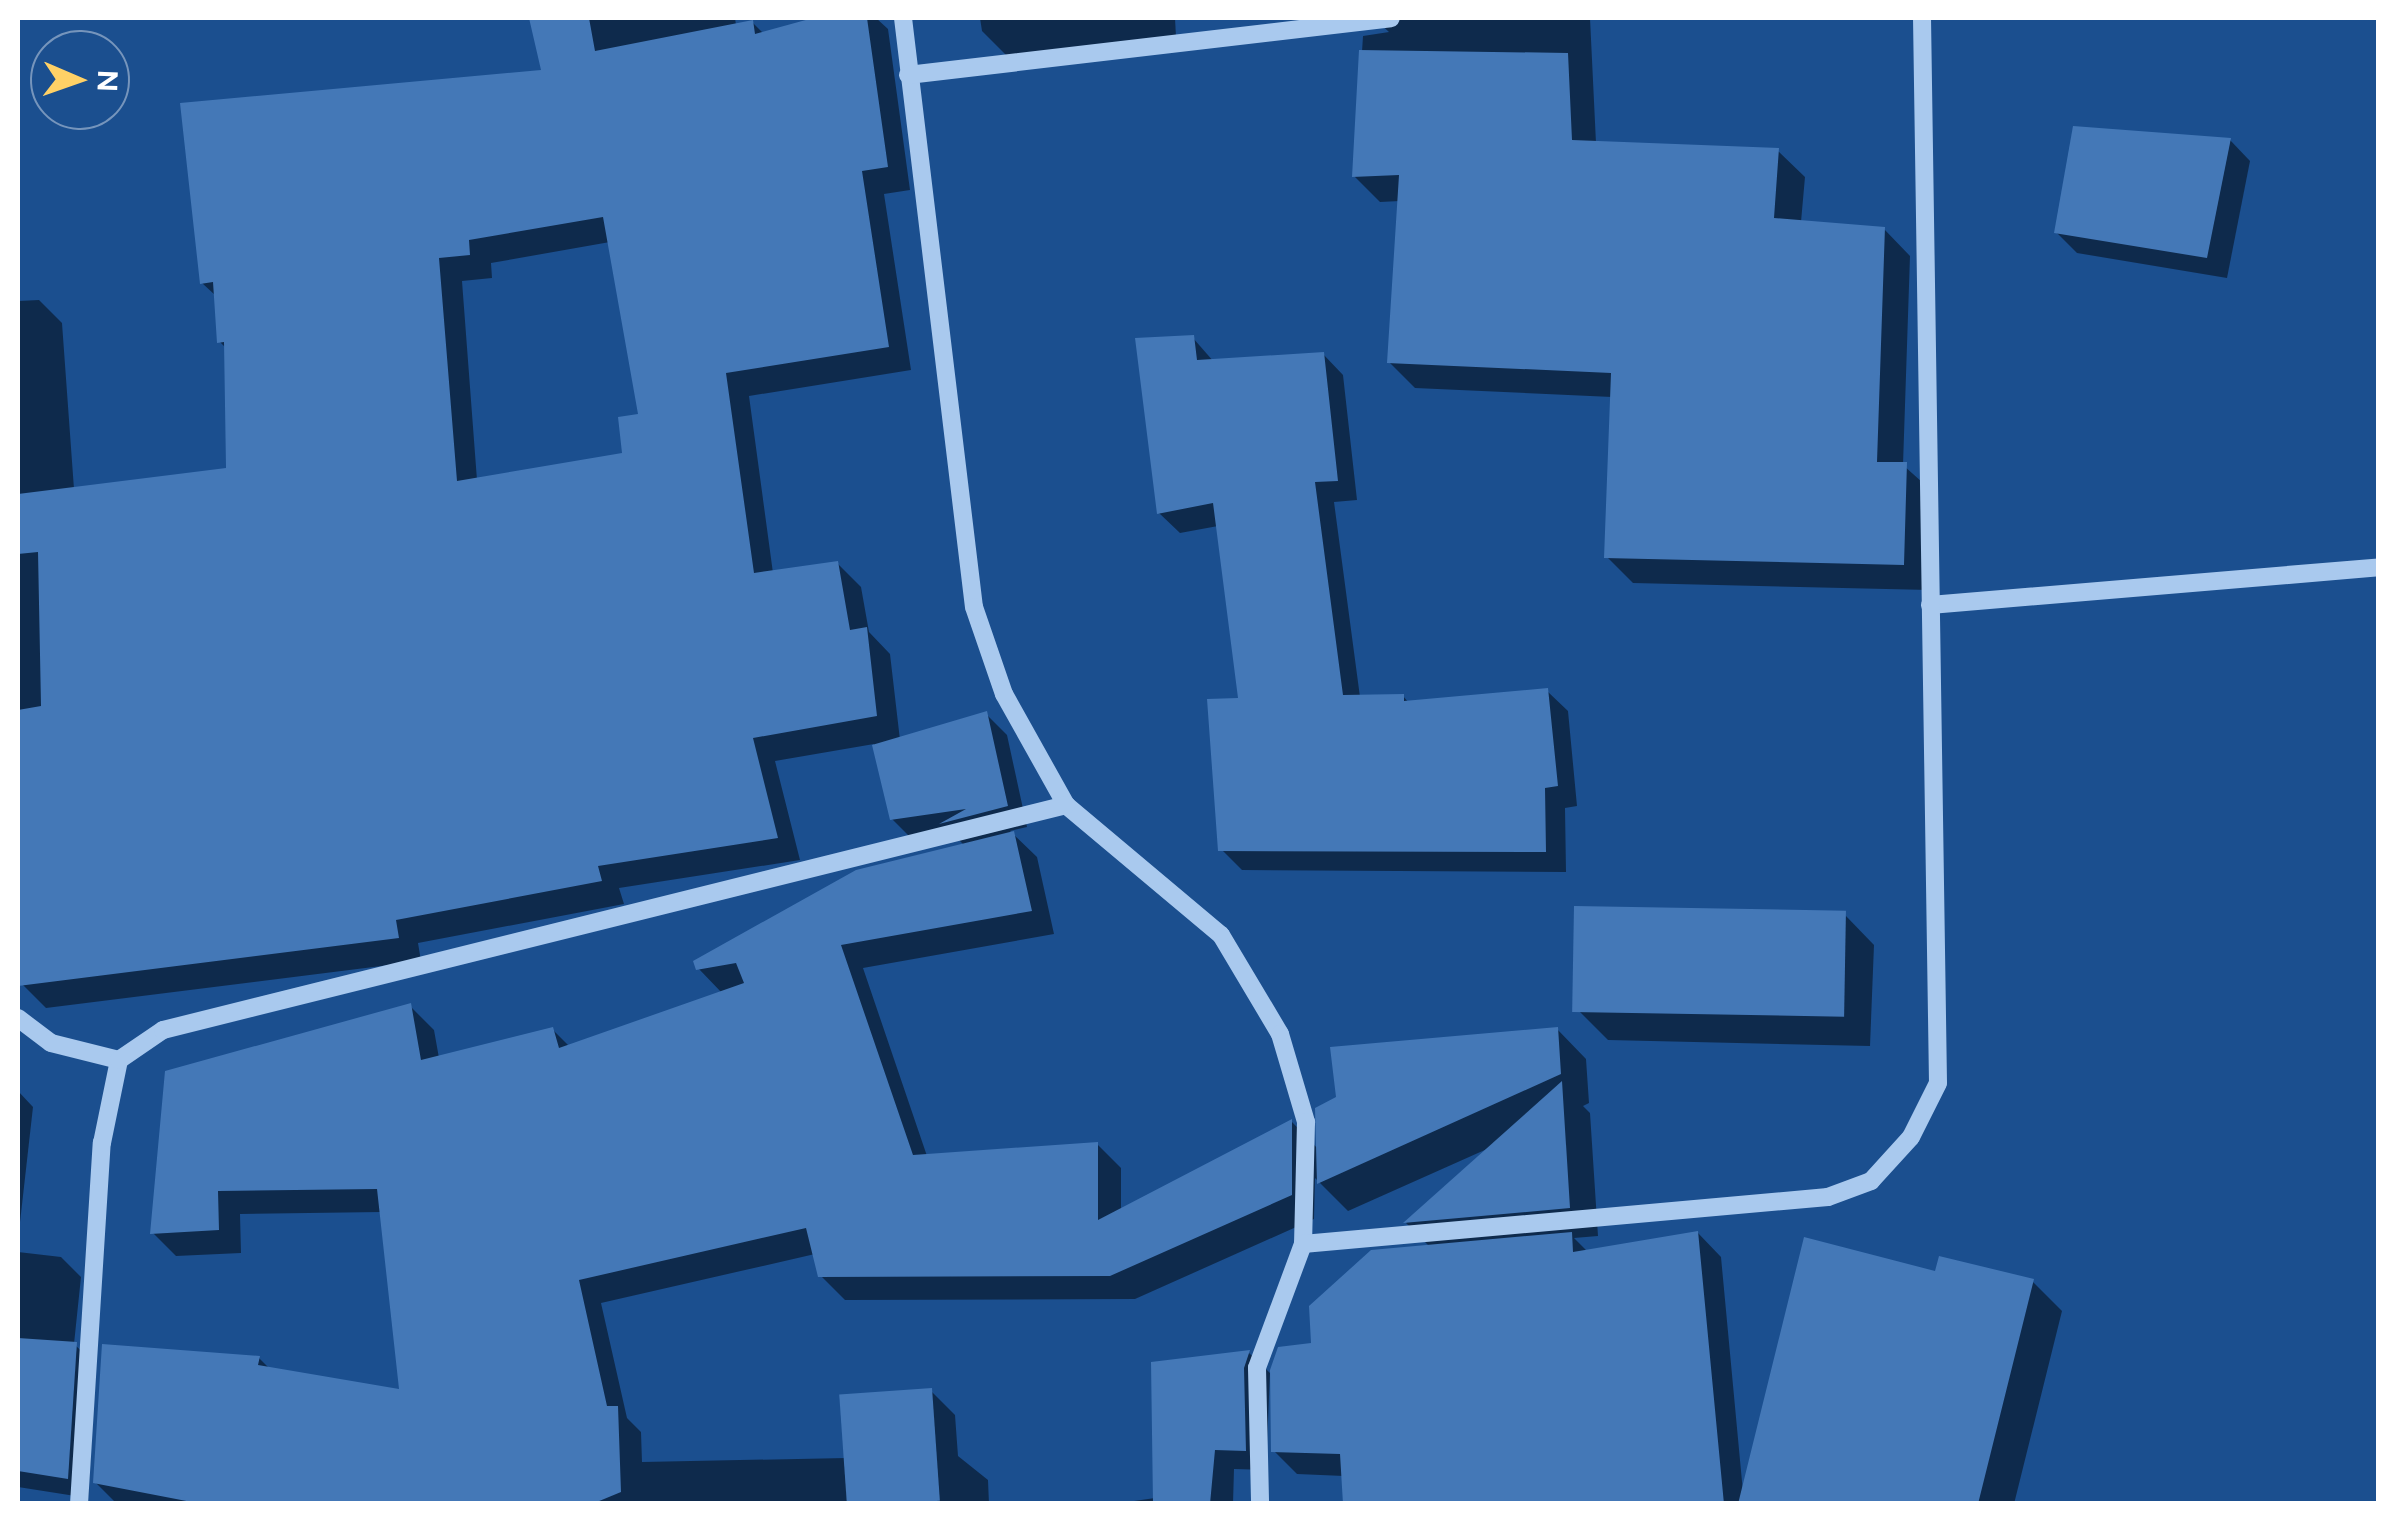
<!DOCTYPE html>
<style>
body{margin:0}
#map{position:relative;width:2396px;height:1521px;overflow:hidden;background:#1b4f8f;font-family:Figtree,sans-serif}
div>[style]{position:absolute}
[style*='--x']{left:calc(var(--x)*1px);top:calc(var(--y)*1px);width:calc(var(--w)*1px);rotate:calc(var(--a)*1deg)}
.shadow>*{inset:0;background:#0007}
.building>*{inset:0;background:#4478b7;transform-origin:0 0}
.minor>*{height:18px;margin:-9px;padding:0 9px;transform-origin:9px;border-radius:9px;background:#a9c9ee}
span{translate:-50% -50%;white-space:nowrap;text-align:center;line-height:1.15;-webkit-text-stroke:10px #1b4f8f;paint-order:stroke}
.frame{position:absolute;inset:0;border:20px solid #fff;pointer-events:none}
.north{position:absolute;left:30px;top:30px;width:100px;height:100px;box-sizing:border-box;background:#1b4f8f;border:2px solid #7695bc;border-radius:50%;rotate:92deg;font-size:28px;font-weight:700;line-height:40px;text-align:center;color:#fff}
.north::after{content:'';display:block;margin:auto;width:35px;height:45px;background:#ffd166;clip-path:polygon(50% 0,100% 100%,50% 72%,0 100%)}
</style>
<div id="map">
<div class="shadow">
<i style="clip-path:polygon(evenodd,532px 18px,735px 18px,736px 25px,752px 22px,764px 34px,823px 18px,876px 18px,888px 29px,910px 190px,884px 194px,911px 370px,749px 396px,773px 573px,838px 564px,861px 587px,869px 632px,890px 654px,900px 740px,986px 714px,1007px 735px,1027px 827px,1010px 831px,1037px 857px,1054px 934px,863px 968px,927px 1156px,1097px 1144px,1121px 1168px,1121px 1211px,1292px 1122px,1318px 1149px,1557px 1029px,1586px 1059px,1589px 1103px,1583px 1106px,1590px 1113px,1598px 1236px,1574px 1238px,1588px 1252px,1698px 1233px,1721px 1257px,1743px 1492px,1937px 1274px,2033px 1282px,2062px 1311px,2014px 1504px,1346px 1504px,1344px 1476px,1297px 1474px,1274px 1451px,1314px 1345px,1431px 1248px,1406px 1223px,1487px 1149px,1348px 1211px,1315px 1178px,1314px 1219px,1135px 1299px,845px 1300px,821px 1276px,815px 1254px,601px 1303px,627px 1418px,641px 1432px,642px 1462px,846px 1458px,931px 1391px,955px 1415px,958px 1456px,988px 1480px,989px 1504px,117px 1504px,95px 1482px,259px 1358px,271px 1370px,402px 1392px,382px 1212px,240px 1214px,241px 1253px,176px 1256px,153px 1233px,410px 1006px,434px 1030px,439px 1058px,553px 1030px,570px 1047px,722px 993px,698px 968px,965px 846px,953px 834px,913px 840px,892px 819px,874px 744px,775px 761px,800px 860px,619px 888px,624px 904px,418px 943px,421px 961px,46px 1008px,23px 985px,18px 947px,18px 301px,39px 300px,62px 323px,74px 489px,229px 470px,226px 348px,220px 342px,216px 296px,202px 283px,544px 72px,532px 18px,610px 242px,641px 416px,625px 455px,477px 480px,462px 281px,492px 278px,491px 263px,610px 242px)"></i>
<i style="clip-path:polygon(980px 18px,1175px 18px,1176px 37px,1008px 57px,982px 31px)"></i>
<i style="clip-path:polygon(1374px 18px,1590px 18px,1596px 143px,1778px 151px,1805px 177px,1801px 222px,1884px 229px,1910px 256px,1903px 465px,1932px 491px,1929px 590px,1633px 583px,1607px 557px,1612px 397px,1415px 388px,1389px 362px,1400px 201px,1380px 202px,1354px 176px,1363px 36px,1389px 32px)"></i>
<i style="clip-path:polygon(2230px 140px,2250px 161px,2227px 278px,2077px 253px,2056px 232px)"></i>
<i style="clip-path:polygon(1193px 338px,1214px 362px,1323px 354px,1343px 375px,1357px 500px,1334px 502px,1360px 697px,1403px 696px,1409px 703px,1547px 691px,1568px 711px,1577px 806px,1565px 808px,1566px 872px,1242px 870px,1221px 849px,1241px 700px,1218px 526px,1180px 533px,1159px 513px)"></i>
<i style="clip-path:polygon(1845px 915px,1874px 945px,1870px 1046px,1608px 1040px,1579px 1011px)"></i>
<i style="clip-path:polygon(18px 1091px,33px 1107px,18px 1240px)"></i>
<i style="clip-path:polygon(18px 1252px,61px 1257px,81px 1277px,74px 1344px,96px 1365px,88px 1498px,18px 1487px)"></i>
<i style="clip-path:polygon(1249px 1353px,1270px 1373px,1266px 1470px,1234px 1469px,1233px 1504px,1113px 1504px,1155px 1498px,1153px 1364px)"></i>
</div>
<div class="building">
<i style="clip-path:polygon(evenodd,529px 18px,589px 18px,595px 51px,753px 20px,755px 34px,813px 18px,867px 18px,888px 167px,862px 171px,889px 347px,726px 373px,754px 573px,838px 561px,850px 630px,867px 627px,877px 716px,753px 738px,778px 838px,598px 866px,602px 881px,396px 920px,399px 938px,18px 986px,18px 710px,41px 706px,38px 552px,18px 554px,18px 494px,226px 468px,224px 342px,217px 343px,213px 282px,200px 284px,180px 103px,541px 70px,529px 18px,603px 217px,638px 414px,618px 417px,622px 453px,457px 481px,439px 258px,470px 255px,469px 240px,603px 217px)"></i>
<i style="clip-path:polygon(1359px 50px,1568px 53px,1572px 140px,1779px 148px,1774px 218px,1885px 227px,1877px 462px,1907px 462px,1904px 565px,1604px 558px,1611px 373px,1387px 363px,1399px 175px,1352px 177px)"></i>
<i style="clip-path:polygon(2073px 126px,2231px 138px,2207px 258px,2054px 233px)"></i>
<i style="clip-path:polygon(1194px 335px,1197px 360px,1324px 352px,1338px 481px,1315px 482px,1343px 695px,1404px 694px,1404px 701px,1548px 688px,1558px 786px,1545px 788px,1546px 852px,1218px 851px,1207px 699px,1238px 698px,1213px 503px,1157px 514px,1135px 338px)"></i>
<i style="clip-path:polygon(987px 711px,1008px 806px,939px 824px,966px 809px,890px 820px,872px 745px)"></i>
<i style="clip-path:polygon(1014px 831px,1032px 911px,841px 945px,913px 1155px,1098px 1142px,1098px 1220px,1292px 1119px,1292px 1195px,1110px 1276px,818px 1277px,806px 1228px,579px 1280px,607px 1406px,618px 1406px,621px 1492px,592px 1504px,202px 1504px,93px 1483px,102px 1344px,260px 1356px,258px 1365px,399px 1389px,377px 1189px,218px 1191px,219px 1230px,150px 1234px,165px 1071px,411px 1003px,421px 1060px,553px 1027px,559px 1048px,744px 983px,736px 963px,696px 970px,693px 961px,856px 870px)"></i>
<i style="left:1574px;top:906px;width:272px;height:106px;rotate:1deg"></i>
<i style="clip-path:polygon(1558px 1027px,1561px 1074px,1317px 1184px,1315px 1108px,1336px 1097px,1330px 1047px)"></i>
<i style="clip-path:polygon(1562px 1081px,1570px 1208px,1403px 1223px)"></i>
<i style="clip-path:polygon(1698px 1231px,1724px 1504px,1343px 1504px,1340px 1454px,1271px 1452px,1270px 1370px,1278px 1347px,1311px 1343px,1309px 1306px,1371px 1250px,1572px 1232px,1573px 1252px)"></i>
<i style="clip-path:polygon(1804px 1237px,1935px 1271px,1939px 1256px,2034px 1279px,1978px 1504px,1738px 1504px)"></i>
<i style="clip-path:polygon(18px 1338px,77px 1342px,68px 1479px,18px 1471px)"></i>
<i style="clip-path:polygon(1250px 1350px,1244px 1368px,1246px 1451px,1215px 1450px,1210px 1504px,1153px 1504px,1151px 1362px)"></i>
<i style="left:932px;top:1388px;width:113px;height:93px;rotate:86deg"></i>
</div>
<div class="minor">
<i style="--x:903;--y:18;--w:593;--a:83.13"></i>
<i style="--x:974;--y:607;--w:92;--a:71"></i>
<i style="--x:1004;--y:694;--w:127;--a:60.8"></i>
<i style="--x:1066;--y:805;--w:202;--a:40"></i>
<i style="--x:1221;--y:935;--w:115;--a:59.2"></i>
<i style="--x:1280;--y:1034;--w:92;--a:73.5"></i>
<i style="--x:1306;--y:1122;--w:122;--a:91.4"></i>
<i style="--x:1303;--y:1244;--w:132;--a:110.4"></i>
<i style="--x:1257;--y:1368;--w:136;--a:88.7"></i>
<i style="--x:908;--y:75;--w:486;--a:-6.7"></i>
<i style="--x:1930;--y:605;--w:450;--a:-4.8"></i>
<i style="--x:18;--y:1018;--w:41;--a:37.1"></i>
<i style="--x:51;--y:1043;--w:70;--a:14"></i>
<i style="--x:1303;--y:1244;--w:527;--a:-5.12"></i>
<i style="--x:1828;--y:1197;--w:46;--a:-20.4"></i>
<i style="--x:1871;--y:1181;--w:59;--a:-47.7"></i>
<i style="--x:1911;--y:1137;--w:60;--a:-63.4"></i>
<i style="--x:1938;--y:1083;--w:1065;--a:-90.86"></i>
<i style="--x:79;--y:1504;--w:362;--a:-86.4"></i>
<i style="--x:102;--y:1143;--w:85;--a:-78.4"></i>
<i style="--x:119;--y:1060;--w:53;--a:-34.3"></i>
<i style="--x:163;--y:1030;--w:931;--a:-13.99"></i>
</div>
<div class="frame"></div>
<div class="north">N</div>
</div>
